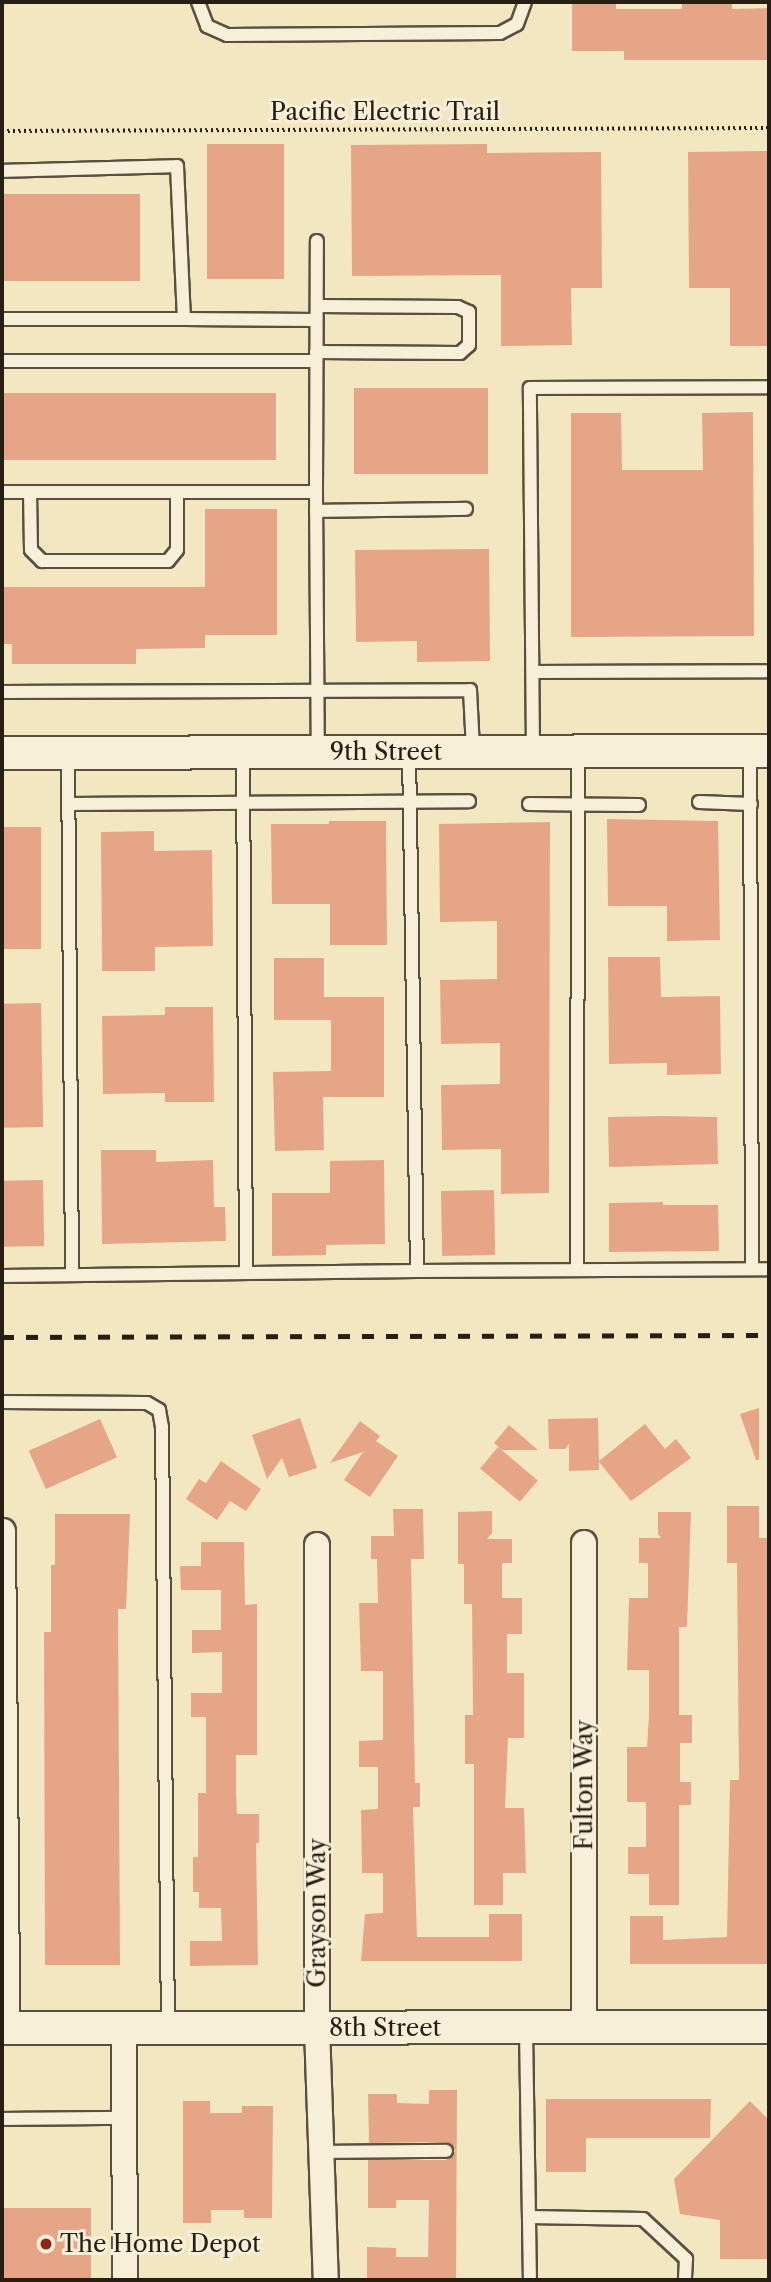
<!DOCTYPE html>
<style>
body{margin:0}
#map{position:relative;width:771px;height:2282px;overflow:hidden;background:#f3e7c2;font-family:"Libre Caslon Text",serif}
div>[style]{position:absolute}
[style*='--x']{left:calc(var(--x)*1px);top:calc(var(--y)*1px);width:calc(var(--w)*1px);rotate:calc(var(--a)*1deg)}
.building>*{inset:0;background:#e6a586;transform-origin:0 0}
.path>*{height:3.5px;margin-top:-1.75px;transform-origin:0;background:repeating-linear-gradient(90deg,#271e14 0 2px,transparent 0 5.5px)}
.roads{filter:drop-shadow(2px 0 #5a5040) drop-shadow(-2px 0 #5a5040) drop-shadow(0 2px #5a5040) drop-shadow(0 -2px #5a5040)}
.service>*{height:12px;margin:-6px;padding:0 6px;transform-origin:6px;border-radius:6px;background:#f7efd7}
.minor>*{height:24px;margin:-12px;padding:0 12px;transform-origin:12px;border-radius:12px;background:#f7efd7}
.tertiary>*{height:32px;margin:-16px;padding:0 16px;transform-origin:16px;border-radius:16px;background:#f7efd7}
.rail>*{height:5px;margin-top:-2.5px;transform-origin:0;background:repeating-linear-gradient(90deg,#271e14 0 12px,transparent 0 24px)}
.dots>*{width:19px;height:19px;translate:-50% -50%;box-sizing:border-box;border:4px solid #f7efd7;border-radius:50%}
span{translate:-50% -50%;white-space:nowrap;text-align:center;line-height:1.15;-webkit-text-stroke:6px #f7efd7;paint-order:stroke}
.street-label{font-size:24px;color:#271e14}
.poi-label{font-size:24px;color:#271e14}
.left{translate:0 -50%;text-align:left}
.frame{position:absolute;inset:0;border:4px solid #271e14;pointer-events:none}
</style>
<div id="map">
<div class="building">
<i style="clip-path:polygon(572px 2px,616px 2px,616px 9px,682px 9px,682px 2px,732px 2px,732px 9px,769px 8px,769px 60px,624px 60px,624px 51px,572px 51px)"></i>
<i style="left:284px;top:144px;width:135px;height:77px;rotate:90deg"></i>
<i style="clip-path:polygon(487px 144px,487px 153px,601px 152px,602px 288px,571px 288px,572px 345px,501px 346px,501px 275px,352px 276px,351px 145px)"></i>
<i style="clip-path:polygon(769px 151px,769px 346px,730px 346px,730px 288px,689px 288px,688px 152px)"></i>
<i style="left:2px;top:194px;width:138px;height:87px"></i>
<i style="left:354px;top:388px;width:134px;height:86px"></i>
<i style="left:2px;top:393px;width:274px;height:67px"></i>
<i style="clip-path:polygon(753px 412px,754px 636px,571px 637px,571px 413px,621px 413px,622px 470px,703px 470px,702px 413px)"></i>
<i style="clip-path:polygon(205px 509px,277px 509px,277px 635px,205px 635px,205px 648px,136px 649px,136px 664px,12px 664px,12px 644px,2px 644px,2px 587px,205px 587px)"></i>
<i style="clip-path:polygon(489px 549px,490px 661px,417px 662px,417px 641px,356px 642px,355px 550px)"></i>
<i style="clip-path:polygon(607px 819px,718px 821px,720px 940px,667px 941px,667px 906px,608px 906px)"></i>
<i style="clip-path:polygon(329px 821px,386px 821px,387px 945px,330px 945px,330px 904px,272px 904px,271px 824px,329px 824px)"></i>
<i style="clip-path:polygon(550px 822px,549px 1193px,501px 1194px,501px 1149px,442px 1150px,441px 1085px,500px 1084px,500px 1043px,441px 1044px,440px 980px,497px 979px,497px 921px,440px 922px,439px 824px)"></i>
<i style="left:2px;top:827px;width:39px;height:122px"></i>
<i style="clip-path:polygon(154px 831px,154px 851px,212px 850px,213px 946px,155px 947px,155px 971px,102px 971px,101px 832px)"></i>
<i style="clip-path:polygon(608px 957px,660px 957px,661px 997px,720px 996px,721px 1074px,667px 1075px,667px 1063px,609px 1064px)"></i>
<i style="clip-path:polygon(274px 958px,324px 958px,324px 997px,384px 997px,384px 1097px,323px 1097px,324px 1150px,275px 1151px,273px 1072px,331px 1071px,331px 1020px,274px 1020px)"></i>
<i style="left:41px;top:1003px;width:124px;height:39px;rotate:89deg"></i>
<i style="clip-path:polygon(165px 1007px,213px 1007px,214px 1102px,165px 1102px,165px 1093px,103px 1094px,102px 1016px,165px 1015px)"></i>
<i style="clip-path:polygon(662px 1116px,717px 1117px,718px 1164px,609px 1167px,608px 1117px)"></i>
<i style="clip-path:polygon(101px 1150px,156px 1150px,156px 1162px,213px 1160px,214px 1207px,225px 1207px,226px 1241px,102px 1244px)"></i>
<i style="clip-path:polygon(384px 1160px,385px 1244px,326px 1245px,326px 1255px,272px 1256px,272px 1193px,330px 1193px,330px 1161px)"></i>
<i style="left:43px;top:1180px;width:66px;height:41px;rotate:89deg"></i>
<i style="left:494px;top:1190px;width:65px;height:53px;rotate:89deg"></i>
<i style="clip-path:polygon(663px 1202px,663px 1205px,718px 1205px,719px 1251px,609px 1252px,609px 1203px)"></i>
<i style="clip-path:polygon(759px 1408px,759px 1460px,756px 1460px,740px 1414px)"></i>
<i style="clip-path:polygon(300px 1418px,317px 1468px,289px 1477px,282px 1458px,267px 1479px,252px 1435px)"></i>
<i style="clip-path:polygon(598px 1418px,599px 1461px,645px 1424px,665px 1449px,676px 1439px,691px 1458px,631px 1501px,599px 1462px,599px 1470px,569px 1471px,569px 1444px,565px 1449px,549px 1449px,548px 1419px)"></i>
<i style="left:100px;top:1419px;width:42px;height:78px;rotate:66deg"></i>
<i style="clip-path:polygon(360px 1421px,380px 1436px,376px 1441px,398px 1456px,370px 1497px,344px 1480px,363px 1452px,330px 1463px)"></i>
<i style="clip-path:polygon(509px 1425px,538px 1450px,502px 1450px,494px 1443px)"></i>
<i style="left:498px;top:1447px;width:52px;height:28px;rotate:40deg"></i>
<i style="clip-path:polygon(221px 1461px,261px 1489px,246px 1511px,230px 1501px,217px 1520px,186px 1499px,199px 1479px,206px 1483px)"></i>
<i style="clip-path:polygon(727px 1506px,759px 1506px,759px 1538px,769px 1538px,769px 1964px,630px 1964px,630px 1916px,663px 1916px,663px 1940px,727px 1937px,730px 1780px,739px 1780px,737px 1563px,727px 1563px)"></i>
<i style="clip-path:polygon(393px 1509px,423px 1509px,424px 1559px,411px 1559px,415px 1783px,420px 1783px,420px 1807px,413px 1807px,417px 1937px,489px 1937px,489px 1914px,522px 1914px,522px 1961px,361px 1961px,365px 1914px,383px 1913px,383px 1873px,362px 1873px,361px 1810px,378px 1809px,378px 1767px,359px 1767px,359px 1741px,383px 1740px,383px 1671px,361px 1671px,359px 1603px,378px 1603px,377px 1559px,371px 1559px,371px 1536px,394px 1536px)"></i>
<i style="clip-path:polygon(492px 1511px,492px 1533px,487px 1539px,512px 1539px,512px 1563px,502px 1563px,502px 1598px,522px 1598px,522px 1634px,507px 1634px,507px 1673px,524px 1673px,524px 1738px,508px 1738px,505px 1808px,524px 1808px,526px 1873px,503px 1873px,503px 1905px,474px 1905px,474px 1764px,465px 1764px,465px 1715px,473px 1715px,472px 1604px,464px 1604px,464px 1564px,458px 1564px,458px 1512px)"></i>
<i style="clip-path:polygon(658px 1512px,691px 1512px,687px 1627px,679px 1627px,679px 1715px,692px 1715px,692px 1743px,680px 1743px,680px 1782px,691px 1782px,691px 1805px,679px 1805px,679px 1905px,649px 1905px,649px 1874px,628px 1874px,628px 1847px,646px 1847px,646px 1802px,627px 1802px,627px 1747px,647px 1747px,649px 1715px,649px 1670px,627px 1670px,629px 1598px,648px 1598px,648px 1563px,639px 1563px,639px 1538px,661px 1538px,658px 1534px)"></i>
<i style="clip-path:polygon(55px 1514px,130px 1514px,126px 1609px,118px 1609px,120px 1965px,45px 1965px,44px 1632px,51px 1632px,51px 1565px,55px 1565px)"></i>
<i style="clip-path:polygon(201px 1542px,244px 1542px,245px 1605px,257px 1604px,257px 1755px,236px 1755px,236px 1793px,237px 1814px,259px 1814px,259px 1843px,256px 1843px,258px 1965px,190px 1966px,190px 1941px,222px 1941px,221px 1908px,199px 1908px,199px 1892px,193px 1892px,193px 1857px,198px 1857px,198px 1793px,206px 1793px,206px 1717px,191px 1717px,191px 1693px,222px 1693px,222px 1652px,192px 1653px,192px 1630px,221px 1630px,221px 1590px,181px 1590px,180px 1566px,201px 1566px)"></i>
<i style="clip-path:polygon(429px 2090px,457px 2090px,456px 2280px,367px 2280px,367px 2247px,396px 2248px,396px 2257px,428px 2257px,429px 2200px,396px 2200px,396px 2208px,368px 2208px,368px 2160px,446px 2160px,455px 2152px,453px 2146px,446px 2142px,369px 2143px,368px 2094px,397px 2094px,397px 2103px,429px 2104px)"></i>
<i style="clip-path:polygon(546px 2099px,711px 2099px,710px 2138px,586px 2138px,586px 2172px,546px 2172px)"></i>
<i style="clip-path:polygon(183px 2101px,210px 2101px,210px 2113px,242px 2113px,242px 2106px,273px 2106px,272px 2218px,244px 2218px,244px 2210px,211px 2210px,211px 2223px,183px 2223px)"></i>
<i style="clip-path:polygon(750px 2101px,769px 2120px,769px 2259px,720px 2259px,720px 2220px,680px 2214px,674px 2179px)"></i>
<i style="left:2px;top:2208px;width:89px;height:72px"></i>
</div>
<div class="path">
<i style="--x:2;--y:131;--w:767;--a:-0.22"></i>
</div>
<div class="roads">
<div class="service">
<i style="--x:198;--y:2;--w:26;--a:69"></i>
<i style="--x:207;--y:26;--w:22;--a:24"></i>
<i style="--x:227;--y:35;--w:273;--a:-0.4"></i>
<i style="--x:500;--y:33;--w:19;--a:-28"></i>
<i style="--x:517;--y:24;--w:23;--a:-70"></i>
<i style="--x:2;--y:171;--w:175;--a:-1.6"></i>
<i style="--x:177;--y:166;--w:153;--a:87.4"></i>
<i style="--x:184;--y:319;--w:132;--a:0.4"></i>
<i style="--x:2;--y:319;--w:182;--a:0"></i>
<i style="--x:316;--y:352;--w:144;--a:0.4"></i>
<i style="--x:460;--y:353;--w:12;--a:-42"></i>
<i style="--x:469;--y:345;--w:33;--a:-90"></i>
<i style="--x:469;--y:312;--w:12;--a:-156"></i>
<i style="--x:458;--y:307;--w:141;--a:-179.6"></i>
<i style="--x:2;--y:361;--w:314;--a:0"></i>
<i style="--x:2;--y:492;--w:314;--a:0"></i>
<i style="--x:316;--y:492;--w:260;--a:89.6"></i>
<i style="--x:30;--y:492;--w:58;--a:89"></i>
<i style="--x:31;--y:550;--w:16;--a:45"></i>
<i style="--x:42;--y:561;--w:126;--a:0"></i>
<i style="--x:168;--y:561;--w:14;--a:-51"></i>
<i style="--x:177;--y:550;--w:58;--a:-90"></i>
<i style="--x:316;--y:492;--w:251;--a:-89.8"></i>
<i style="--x:316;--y:511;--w:150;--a:-0.8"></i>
<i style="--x:533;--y:672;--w:236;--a:-0.2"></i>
<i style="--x:2;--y:692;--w:468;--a:-0.2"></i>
<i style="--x:470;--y:690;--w:60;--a:87.1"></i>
<i style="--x:533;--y:751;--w:363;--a:-90.5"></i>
<i style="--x:530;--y:388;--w:239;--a:-0.2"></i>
<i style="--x:750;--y:751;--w:518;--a:89.78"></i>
<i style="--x:243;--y:753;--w:520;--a:89.67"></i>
<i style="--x:68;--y:754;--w:521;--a:89.56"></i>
<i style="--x:699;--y:802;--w:52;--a:2.2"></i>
<i style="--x:69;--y:804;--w:400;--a:-0.4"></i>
<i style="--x:529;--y:804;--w:110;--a:0.5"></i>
<i style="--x:577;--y:1268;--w:516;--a:-89.89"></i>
<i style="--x:417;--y:1271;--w:352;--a:-0.3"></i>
<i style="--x:2;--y:1276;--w:415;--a:-0.7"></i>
<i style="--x:417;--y:1271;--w:519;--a:-90.88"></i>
<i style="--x:2;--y:1402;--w:145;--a:0.4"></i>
<i style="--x:147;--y:1403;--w:14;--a:30"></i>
<i style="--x:159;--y:1410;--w:17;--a:80"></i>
<i style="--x:162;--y:1427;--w:600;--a:89.43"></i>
<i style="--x:526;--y:2029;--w:251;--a:89.1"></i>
<i style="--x:2;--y:2119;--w:123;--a:-0.5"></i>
<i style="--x:322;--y:2152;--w:124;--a:-0.5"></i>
<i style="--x:529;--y:2217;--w:114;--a:1"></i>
<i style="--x:643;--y:2219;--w:59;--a:42.9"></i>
<i style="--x:686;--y:2259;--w:21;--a:93"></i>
</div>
<div class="minor">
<i style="--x:3;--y:1531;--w:497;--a:89.5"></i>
<i style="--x:584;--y:1543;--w:484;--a:90"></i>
<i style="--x:317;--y:1545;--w:483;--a:90"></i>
<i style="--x:317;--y:2028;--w:252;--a:88"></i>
<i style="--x:124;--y:2028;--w:252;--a:89.8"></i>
</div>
<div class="tertiary">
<i style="--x:2;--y:753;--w:767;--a:-0.15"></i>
<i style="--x:2;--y:2028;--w:767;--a:-0.07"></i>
</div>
</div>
<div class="rail">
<i style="--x:2;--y:1337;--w:767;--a:-0.15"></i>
</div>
<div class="dots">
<i style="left:46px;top:2244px;background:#8f2418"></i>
</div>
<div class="street-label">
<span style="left:385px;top:112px">Pacific Electric Trail</span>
<span style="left:386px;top:752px">9th Street</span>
<span style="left:584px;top:1785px;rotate:-90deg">Fulton Way</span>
<span style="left:317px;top:1913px;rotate:-90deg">Grayson Way</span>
<span style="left:385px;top:2028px">8th Street</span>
</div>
<div class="poi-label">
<span class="left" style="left:60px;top:2244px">The Home Depot</span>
</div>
<div class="frame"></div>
</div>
